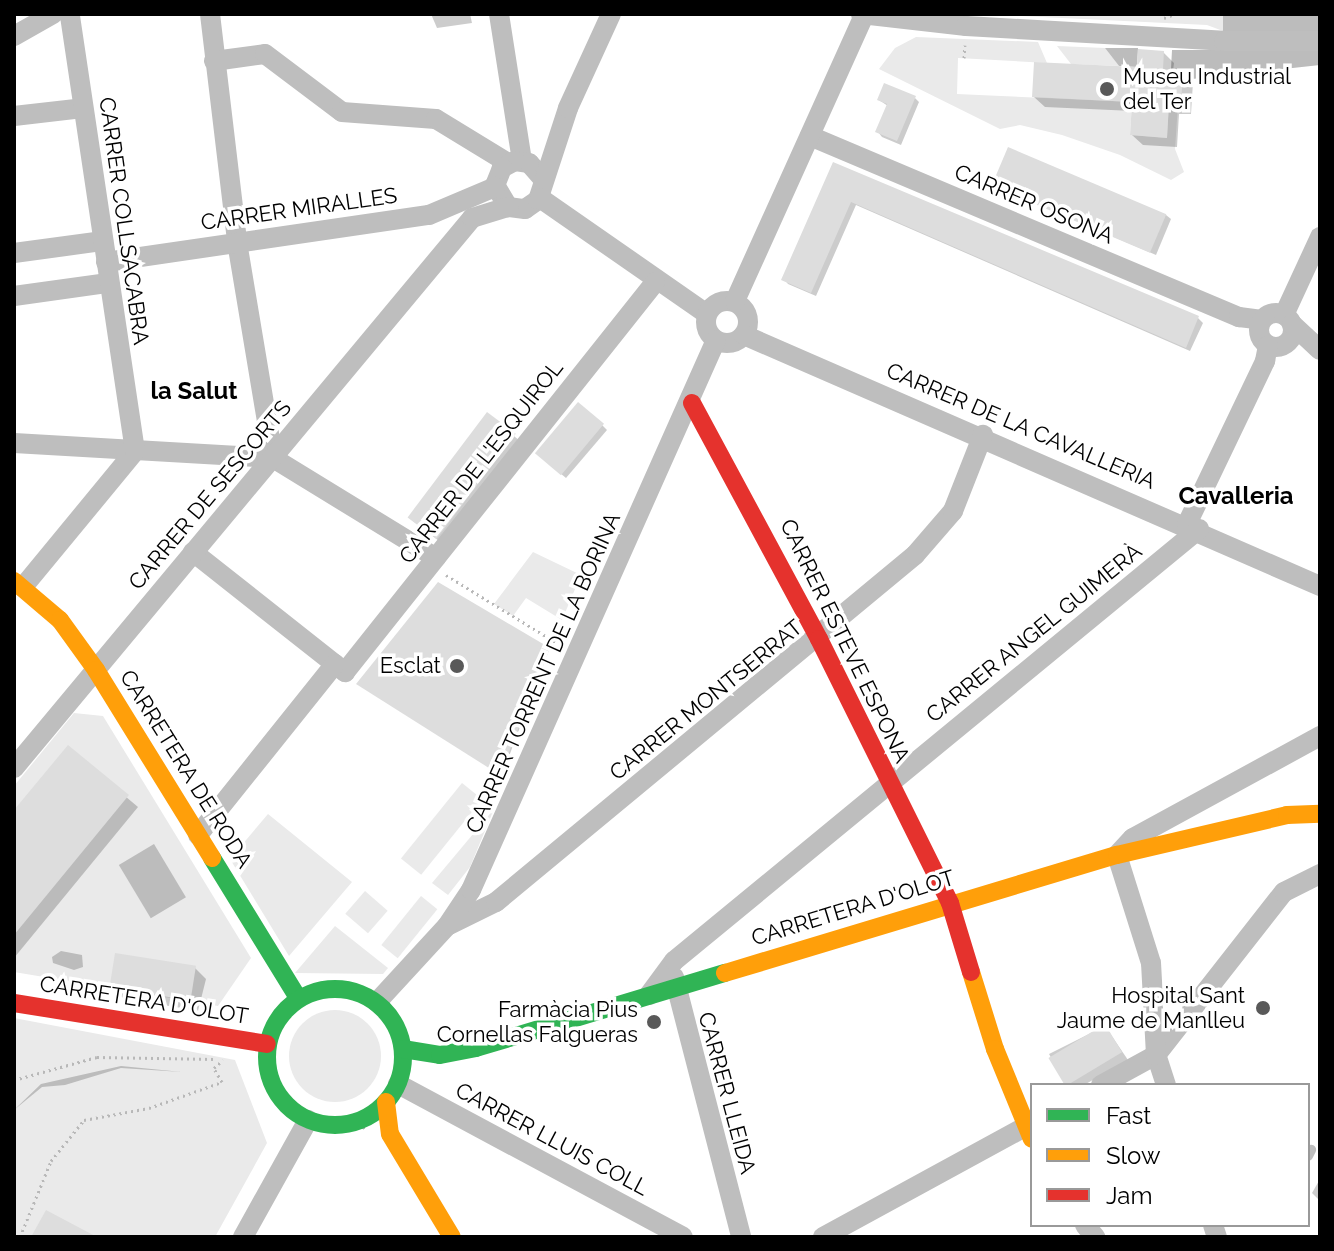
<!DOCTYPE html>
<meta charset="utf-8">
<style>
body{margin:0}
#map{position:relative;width:1334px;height:1251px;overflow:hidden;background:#fff;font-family:Raleway,sans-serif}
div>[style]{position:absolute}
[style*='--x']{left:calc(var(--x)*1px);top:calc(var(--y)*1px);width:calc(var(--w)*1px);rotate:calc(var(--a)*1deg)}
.green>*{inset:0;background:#eaeaea;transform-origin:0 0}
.round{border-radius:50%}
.water>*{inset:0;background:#bcbcbc;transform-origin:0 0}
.shadow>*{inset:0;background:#0003}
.building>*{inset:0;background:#ddd;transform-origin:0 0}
.path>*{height:3px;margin-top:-1.5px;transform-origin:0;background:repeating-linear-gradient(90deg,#b8b8b8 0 2px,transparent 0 6px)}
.lane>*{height:10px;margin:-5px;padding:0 5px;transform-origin:5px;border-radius:5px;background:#bebebe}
.street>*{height:20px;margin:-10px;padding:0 10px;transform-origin:10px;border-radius:10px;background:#bebebe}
.street>.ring{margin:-10px;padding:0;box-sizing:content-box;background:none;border:20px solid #bebebe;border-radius:50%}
.fast>*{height:18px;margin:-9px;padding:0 9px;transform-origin:9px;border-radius:9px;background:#30b455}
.fast>.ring{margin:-9px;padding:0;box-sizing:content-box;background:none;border:18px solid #30b455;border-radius:50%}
.slow>*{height:18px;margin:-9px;padding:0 9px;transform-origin:9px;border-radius:9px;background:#ff9f0a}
.jam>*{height:18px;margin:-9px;padding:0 9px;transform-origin:9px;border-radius:9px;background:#e5322d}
.dots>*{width:22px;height:22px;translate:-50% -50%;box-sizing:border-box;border:4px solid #fff;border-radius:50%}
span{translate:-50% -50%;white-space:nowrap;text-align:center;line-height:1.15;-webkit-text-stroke:7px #fff;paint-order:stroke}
.poi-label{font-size:22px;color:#000}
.left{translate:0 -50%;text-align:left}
.right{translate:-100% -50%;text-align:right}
.street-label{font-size:22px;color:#000}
.neighbourhood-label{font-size:24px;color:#000;font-weight:700}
.frame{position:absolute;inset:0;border:16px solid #000;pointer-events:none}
.legend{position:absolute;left:1030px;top:1083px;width:280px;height:144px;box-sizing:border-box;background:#fff;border:2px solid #999;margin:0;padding:10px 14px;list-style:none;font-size:24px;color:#000}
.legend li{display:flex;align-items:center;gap:16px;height:40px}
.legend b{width:40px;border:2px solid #999}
</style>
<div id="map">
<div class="green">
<i style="clip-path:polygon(982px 14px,1223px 14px,1223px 31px,1207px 25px)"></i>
<i style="clip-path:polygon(916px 37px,1038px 42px,1047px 63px,958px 58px,957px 94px,1132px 102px,1130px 135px,1167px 138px,1169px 103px,1178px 104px,1175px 149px,1184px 172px,1171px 180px,1120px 155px,1062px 135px,1020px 125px,1000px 129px,879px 69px,895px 48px)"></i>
<i style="clip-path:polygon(1057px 46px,1105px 48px,1119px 66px,1071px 64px)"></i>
<i style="clip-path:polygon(533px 552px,581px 575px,562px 620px,526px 598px,513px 616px,494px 604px)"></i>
<i style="clip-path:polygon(74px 713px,103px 716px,251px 958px,218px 1006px,14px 972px,14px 786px)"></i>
<i style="left:462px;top:783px;width:26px;height:97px;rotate:39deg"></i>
<i style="clip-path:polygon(494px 809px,470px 867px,448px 895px,432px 883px)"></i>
<i style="clip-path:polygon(268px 814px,352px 882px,289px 956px,230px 859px)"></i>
<i style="left:365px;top:891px;width:30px;height:30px;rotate:41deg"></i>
<i style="left:421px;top:896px;width:21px;height:63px;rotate:39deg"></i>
<i style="clip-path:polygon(335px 926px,388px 968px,383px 974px,295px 973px)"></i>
<i class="round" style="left:289px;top:1010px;width:92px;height:92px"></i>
<i style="clip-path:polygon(14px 1018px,235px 1060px,267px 1143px,215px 1237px,14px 1237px)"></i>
</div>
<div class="water">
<i style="left:1223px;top:14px;width:97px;height:17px"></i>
<i style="clip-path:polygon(1105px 48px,1138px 48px,1137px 67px,1119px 66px)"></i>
<i style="clip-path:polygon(1172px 50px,1320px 50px,1320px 65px,1183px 80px,1183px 70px,1171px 69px)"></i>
<i style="left:154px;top:844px;width:62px;height:41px;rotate:59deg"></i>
<i style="clip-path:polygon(61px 951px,82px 955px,83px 967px,74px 970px,53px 963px,52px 957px)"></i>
<i style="clip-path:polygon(121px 1066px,182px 1072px,121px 1068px,65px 1085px,42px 1087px,14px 1110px,41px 1084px)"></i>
</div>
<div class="shadow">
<i style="clip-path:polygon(431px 14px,470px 14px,472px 23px,437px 28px)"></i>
<i style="clip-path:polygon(1163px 52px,1174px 63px,1173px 71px,1182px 72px,1193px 82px,1191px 114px,1179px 114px,1177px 147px,1143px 145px,1132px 135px,1133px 111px,1045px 107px,1034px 97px,1139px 69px)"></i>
<i style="clip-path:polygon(914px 97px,919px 102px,901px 145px,882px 137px,878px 132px,888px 106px,879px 100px)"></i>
<i style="clip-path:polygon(834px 165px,1198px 318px,1203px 323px,1190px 351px,856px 205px,816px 296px,788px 284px,784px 279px)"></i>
<i style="clip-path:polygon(995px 186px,1166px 215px,1171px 219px,1156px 255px)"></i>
<i style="clip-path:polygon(487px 414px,520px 441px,439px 541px,413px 521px)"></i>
<i style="clip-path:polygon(602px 425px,607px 430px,566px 478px,542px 458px)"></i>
<i style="clip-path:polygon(549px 650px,502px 775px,361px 685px)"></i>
<i style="clip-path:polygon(68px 748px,138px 807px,14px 958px,14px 813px)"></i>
<i style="clip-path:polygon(195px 968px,206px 979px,198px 1011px,123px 998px,112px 987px)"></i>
<i style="clip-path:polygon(1105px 1026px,1128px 1060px,1084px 1085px,1066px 1085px,1049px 1054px)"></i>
<i style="clip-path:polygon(1320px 1179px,1320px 1212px,1320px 1201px,1312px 1193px)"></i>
</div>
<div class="building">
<i style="clip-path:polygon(1138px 49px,1164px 51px,1163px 69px,1183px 70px,1181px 104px,1169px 104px,1167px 138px,1130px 135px,1132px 102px,1032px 97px,1034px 62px,1137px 67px)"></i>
<i style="clip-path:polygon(884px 83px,916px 96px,897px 141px,875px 132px,887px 104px,877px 100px)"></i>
<i style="left:1008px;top:147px;width:172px;height:42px;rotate:23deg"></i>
<i style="clip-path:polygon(833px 162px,1199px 316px,1186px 348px,851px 202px,811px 293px,781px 280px)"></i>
<i style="left:578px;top:402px;width:34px;height:67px;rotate:40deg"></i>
<i style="left:487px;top:412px;width:36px;height:132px;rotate:37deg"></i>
<i style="clip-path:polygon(438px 582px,550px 648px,500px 775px,356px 684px)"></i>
<i style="clip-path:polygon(68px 745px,129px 795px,14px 935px,14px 810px)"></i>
<i style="left:115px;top:953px;width:82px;height:35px;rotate:9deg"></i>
<i style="left:1105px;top:1024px;width:33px;height:66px;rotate:59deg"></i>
<i style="clip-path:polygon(46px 1210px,97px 1237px,31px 1237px)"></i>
</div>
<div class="path">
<i style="--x:1164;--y:18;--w:12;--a:-20"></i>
<i style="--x:964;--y:58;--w:13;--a:-86"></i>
<i style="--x:446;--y:575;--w:136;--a:31.5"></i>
<i style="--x:14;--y:1080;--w:86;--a:-15.5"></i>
<i style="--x:97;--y:1057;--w:118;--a:1"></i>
<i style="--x:352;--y:1122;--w:17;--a:25"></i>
<i style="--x:20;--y:1237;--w:82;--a:-67.8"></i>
<i style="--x:51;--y:1161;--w:53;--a:-51.2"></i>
<i style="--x:84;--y:1120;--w:66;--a:-10.5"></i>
<i style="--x:149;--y:1108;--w:77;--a:-19.6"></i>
<i style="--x:222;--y:1082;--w:16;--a:-120"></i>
<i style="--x:214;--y:1068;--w:12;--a:-42"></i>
</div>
<div class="lane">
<i style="--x:1308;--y:1156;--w:7;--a:-63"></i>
</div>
<div class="street">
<i style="--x:210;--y:14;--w:230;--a:83.2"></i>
<i style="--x:237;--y:242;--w:219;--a:80.5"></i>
<i style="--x:499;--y:14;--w:149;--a:81.1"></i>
<i style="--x:861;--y:14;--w:106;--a:6.5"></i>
<i style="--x:966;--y:26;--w:258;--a:3.3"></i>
<i style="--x:1224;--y:41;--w:96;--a:0"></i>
<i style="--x:14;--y:36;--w:45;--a:-29.4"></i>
<i style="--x:214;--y:61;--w:51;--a:-7.8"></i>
<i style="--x:265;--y:54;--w:96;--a:37"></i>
<i style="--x:342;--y:112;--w:94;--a:4.3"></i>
<i style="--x:436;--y:119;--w:84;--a:31.4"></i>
<i style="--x:14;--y:116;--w:69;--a:-6.6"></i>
<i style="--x:810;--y:136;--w:466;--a:22.9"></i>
<i style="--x:1239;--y:317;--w:23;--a:7"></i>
<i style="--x:543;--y:179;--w:21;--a:-131"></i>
<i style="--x:529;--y:163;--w:14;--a:-172"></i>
<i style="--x:515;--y:161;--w:15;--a:152"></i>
<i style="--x:502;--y:168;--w:18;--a:112"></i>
<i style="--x:495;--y:185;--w:26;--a:59"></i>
<i style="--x:508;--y:207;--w:17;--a:7"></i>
<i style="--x:525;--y:209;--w:16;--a:-35"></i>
<i style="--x:538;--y:200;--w:97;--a:-71.9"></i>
<i style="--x:568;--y:108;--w:103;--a:-65.4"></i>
<i style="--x:540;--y:198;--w:203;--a:34.8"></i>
<i style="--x:14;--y:253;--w:90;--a:-7.7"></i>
<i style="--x:106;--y:262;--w:326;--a:-8.3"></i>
<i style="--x:429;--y:215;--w:72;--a:-23"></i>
<i style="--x:14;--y:296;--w:95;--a:-7.9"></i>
<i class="ring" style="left:706px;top:301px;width:22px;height:22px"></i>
<i style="--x:735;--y:301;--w:314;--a:-65.7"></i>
<i class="ring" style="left:1259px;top:313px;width:14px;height:14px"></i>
<i style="--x:1284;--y:315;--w:86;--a:-65.2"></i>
<i style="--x:1292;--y:324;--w:38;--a:43"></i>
<i style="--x:744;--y:335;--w:628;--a:23.55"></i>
<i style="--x:14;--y:443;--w:259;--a:3.3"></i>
<i style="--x:273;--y:458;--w:191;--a:31.5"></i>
<i style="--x:1187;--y:524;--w:181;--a:-64.4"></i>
<i style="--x:1265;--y:361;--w:16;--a:-79"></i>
<i style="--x:193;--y:552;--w:194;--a:38.3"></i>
<i style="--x:345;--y:672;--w:498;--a:-51.5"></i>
<i style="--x:23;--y:587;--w:176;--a:-50.5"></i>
<i style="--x:135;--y:451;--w:442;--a:-98.5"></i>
<i style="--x:14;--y:768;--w:716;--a:-50.21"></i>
<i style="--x:472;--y:218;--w:38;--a:-17"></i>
<i style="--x:198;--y:835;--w:219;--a:-51.3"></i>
<i style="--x:449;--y:925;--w:52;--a:-26.1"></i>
<i style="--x:496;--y:902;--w:544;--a:-39.63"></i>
<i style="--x:915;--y:555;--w:58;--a:-49.2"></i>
<i style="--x:953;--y:511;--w:82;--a:-68.5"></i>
<i style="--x:674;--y:977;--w:268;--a:75.5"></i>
<i style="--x:649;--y:995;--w:42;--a:-53.7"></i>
<i style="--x:674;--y:961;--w:680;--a:-39.45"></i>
<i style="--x:377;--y:1002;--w:103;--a:-47.4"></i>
<i style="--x:447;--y:926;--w:43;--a:-56.3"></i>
<i style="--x:471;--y:890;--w:602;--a:-65.99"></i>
<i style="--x:398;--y:1084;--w:323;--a:28.2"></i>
<i style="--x:1101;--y:1085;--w:63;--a:-28.6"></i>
<i style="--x:1156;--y:1055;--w:207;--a:-51.9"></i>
<i style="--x:1284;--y:892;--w:40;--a:-26.6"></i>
<i style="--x:1166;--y:1085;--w:32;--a:-108"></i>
<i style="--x:1156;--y:1055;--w:92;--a:-93.1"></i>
<i style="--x:1151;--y:963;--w:113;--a:-107.5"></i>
<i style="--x:1117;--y:855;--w:23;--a:-47"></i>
<i style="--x:1133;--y:838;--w:213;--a:-28.6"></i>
<i style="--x:1085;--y:1225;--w:16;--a:50"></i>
<i style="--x:1213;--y:1225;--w:13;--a:72"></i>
<i style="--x:243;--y:1237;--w:134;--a:-60.9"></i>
<i style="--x:823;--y:1237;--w:238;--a:-28.6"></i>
</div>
<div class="fast">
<i style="--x:212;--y:858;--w:164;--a:58.4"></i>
<i class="ring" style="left:267px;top:989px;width:118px;height:118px"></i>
<i style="--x:403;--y:1049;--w:37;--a:9"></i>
<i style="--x:440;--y:1055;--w:37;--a:-11"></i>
<i style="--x:476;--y:1048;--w:260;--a:-16.8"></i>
</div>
<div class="slow">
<i style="--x:14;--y:581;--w:60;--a:40.3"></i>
<i style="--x:60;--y:620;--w:62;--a:54.2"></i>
<i style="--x:96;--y:670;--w:221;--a:58.3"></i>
<i style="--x:971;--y:972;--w:81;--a:72.7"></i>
<i style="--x:995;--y:1049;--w:97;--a:67.7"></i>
<i style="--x:725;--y:973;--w:409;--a:-16.8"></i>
<i style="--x:1117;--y:855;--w:175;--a:-13.2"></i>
<i style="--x:1287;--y:815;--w:33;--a:-2"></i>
<i style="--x:386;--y:1102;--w:32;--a:83"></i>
<i style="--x:390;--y:1134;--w:120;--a:59"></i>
</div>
<div class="jam">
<i style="--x:692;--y:403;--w:268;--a:61.7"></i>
<i style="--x:819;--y:639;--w:295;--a:63.6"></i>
<i style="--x:950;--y:903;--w:72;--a:73.1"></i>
<i style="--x:14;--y:1003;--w:256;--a:9.2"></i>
</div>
<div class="dots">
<i style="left:1107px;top:89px;background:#595959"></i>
<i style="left:457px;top:666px;background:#595959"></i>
<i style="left:1263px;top:1008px;background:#595959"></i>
<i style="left:654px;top:1022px;background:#595959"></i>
</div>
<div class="poi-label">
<span class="left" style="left:1123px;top:89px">Museu Industrial<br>del Ter</span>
<span class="right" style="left:441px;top:666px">Esclat</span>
<span class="right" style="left:1245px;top:1008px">Hospital Sant<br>Jaume de Manlleu</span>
<span class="right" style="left:638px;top:1022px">Farmàcia Pius<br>Cornellas Falgueras</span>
</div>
<div class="street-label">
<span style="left:1034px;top:204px;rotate:23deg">CARRER OSONA</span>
<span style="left:299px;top:209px;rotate:-8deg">CARRER MIRALLES</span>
<span style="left:124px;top:221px;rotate:82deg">CARRER COLLSACABRA</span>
<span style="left:1021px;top:426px;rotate:23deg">CARRER DE LA CAVALLERIA</span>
<span style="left:481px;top:462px;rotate:-52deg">CARRER DE L'ESQUIROL</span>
<span style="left:210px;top:495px;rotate:-50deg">CARRER DE SESCORTS</span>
<span style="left:1034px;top:633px;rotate:-39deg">CARRER ANGEL GUIMERÀ</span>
<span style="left:845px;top:641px;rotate:64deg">CARRER ESTEVE ESPONA</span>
<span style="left:543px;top:673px;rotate:-66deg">CARRER TORRENT DE LA BORINA</span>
<span style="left:706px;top:700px;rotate:-39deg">CARRER MONTSERRAT</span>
<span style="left:186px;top:769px;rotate:58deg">CARRETERA DE RODA</span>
<span style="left:853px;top:908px;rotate:-17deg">CARRETERA D'OLOT</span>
<span style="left:144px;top:1000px;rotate:9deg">CARRETERA D'OLOT</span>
<span style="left:727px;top:1093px;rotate:75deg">CARRER LLEIDA</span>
<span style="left:552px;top:1139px;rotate:28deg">CARRER LLUIS COLL</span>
</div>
<div class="neighbourhood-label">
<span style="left:194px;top:391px">la Salut</span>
<span style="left:1236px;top:496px">Cavalleria</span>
</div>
<div class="frame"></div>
<ul class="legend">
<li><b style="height:10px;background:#30b455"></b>Fast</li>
<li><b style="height:10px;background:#ff9f0a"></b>Slow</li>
<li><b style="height:10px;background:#e5322d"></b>Jam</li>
</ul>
</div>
